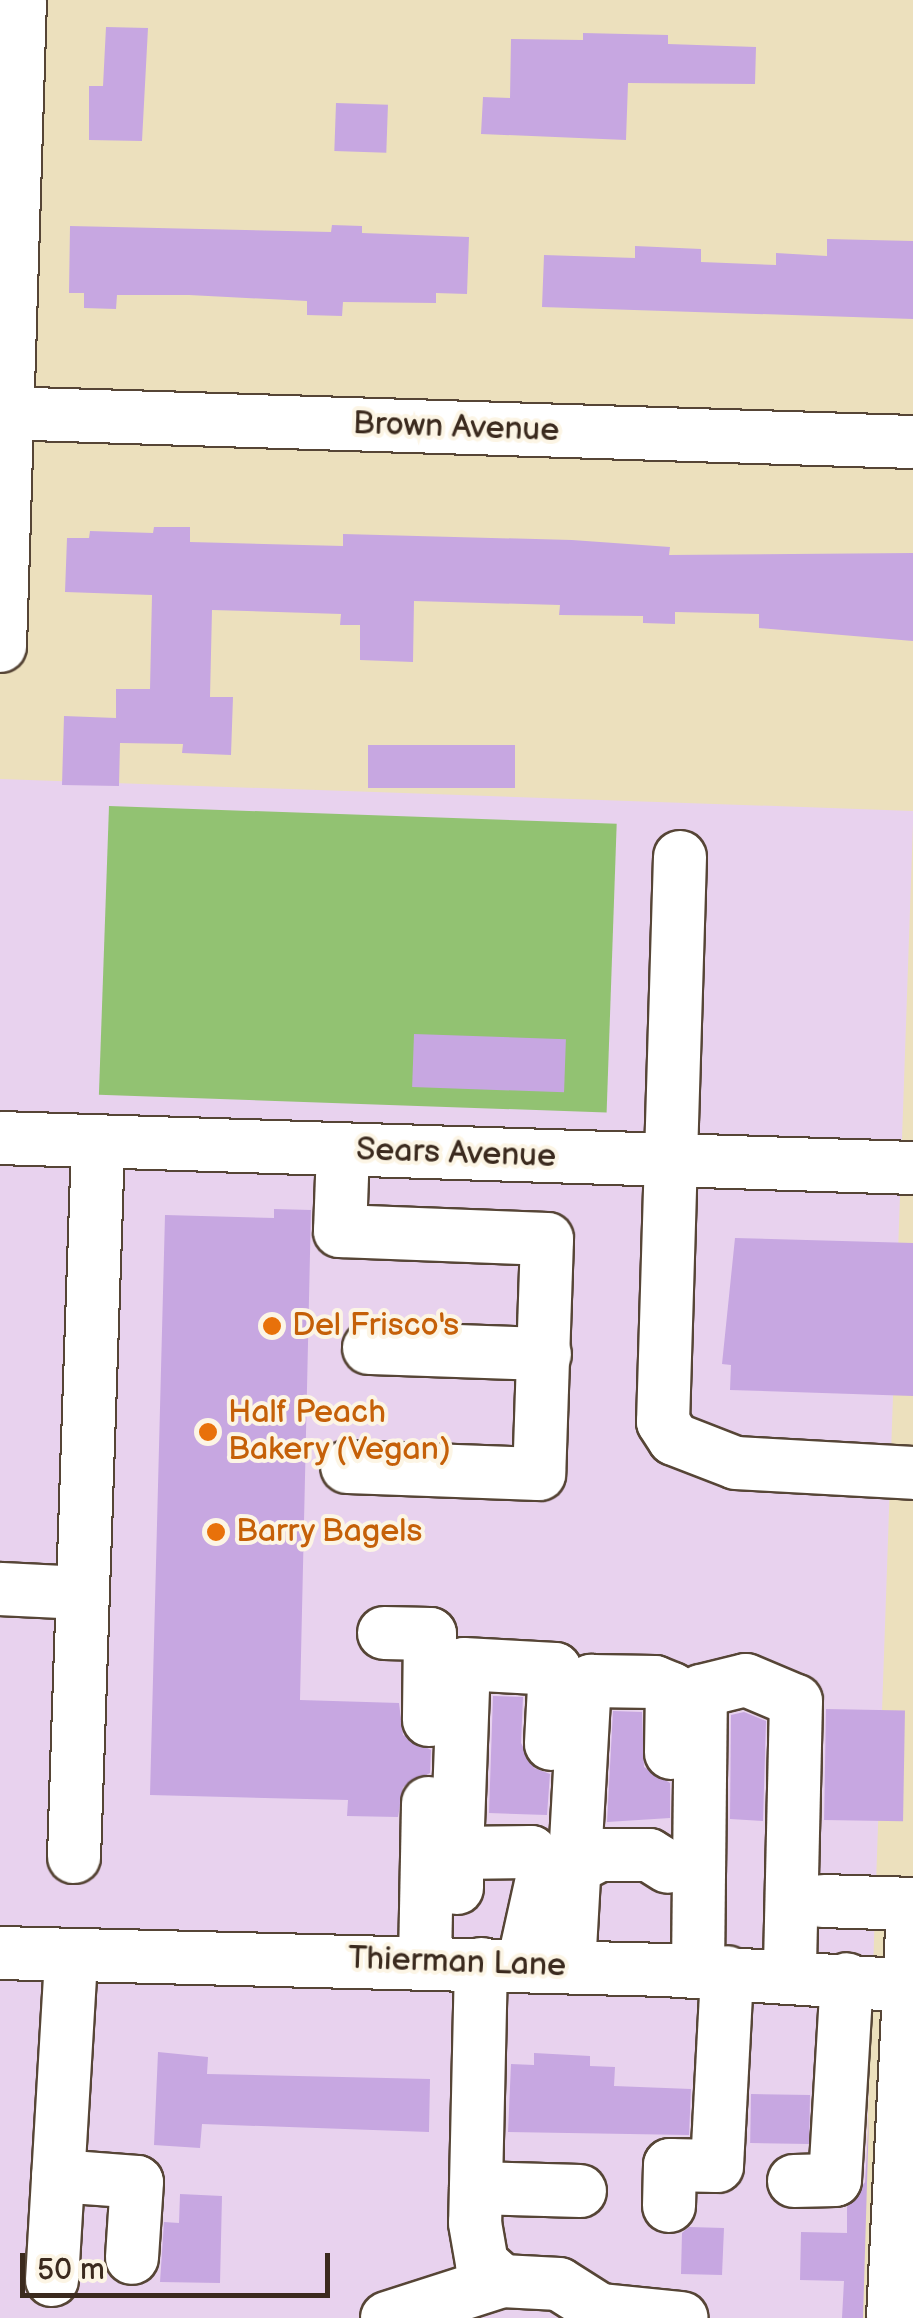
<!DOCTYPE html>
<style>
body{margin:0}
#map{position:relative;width:913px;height:2318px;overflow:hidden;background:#ece0bd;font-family:"Balsamiq Sans",sans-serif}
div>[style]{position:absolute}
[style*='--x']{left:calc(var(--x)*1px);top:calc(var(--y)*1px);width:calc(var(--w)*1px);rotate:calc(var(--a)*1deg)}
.built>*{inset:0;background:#e8d2ee;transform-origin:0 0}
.green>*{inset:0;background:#92c272;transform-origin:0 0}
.building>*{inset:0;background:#c7a7e1;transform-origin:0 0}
.roads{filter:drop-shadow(2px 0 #564536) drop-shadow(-2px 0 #564536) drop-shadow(0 2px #564536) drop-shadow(0 -2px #564536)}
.minor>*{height:52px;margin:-26px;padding:0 26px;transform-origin:26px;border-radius:26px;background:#fff}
.dots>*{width:28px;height:28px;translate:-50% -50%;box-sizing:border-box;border:5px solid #fcf5e5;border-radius:50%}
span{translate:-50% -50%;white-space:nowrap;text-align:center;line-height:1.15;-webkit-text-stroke:8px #fcf5e5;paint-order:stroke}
.street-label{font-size:32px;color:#3b2a1e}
.food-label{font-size:32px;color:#c56008}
.left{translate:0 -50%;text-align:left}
.scale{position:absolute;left:20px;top:2253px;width:310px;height:45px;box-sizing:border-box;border:5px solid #3b2a1e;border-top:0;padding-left:12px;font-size:30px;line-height:35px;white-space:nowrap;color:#3b2a1e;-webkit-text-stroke:8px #fcf5e5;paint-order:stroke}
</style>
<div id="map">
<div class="built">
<i style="left:0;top:779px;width:914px;height:1539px;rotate:2deg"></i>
</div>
<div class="green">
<i style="left:109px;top:806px;width:508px;height:289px;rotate:2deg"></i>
</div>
<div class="building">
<i style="clip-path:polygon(106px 27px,148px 28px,142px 141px,89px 140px,89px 86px,103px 86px)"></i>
<i style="clip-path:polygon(583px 33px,668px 35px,668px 44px,756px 47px,755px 84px,628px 83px,626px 140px,481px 134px,483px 97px,510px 98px,511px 39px,583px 40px)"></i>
<i style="left:336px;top:103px;width:52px;height:48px;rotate:2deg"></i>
<i style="clip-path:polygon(332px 225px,362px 226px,362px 233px,469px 237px,467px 294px,436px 293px,436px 303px,343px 302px,342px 316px,307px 315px,307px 301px,189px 295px,117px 295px,116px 309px,84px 308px,84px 293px,69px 293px,70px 226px,331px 232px)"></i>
<i style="clip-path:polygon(827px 239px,913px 241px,913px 319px,542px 307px,544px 255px,635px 258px,635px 246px,701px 249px,701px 262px,776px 265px,776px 253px,827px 256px)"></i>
<i style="clip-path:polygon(154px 527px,190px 527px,190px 542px,343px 546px,343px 534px,572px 540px,670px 547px,669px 555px,913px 553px,913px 641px,759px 628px,759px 614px,675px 612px,675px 624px,643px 623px,643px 616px,559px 615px,560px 605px,414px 601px,413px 662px,360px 660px,360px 625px,340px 625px,341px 614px,212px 610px,210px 697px,233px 697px,231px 755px,182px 753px,183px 744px,120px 743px,119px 786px,62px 785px,64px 716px,116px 718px,116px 689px,150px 689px,152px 595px,65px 592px,67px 538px,89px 538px,90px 531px,153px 533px)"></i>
<i style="left:368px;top:745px;width:147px;height:43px"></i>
<i style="left:414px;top:1034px;width:152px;height:53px;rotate:2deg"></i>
<i style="clip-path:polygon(274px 1209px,311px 1210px,300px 1700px,399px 1703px,403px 1735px,431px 1750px,430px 1773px,403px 1787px,398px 1817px,347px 1816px,348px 1800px,150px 1795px,165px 1215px,274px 1218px)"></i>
<i style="clip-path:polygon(735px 1238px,913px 1243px,913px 1396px,730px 1390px,731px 1365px,722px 1364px)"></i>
<i style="clip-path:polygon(493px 1696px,523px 1697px,521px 1743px,534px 1768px,550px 1774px,547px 1815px,489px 1813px)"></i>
<i style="left:826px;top:1709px;width:79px;height:111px;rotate:1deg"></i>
<i style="clip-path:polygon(613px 1711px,642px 1712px,644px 1767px,670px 1783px,670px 1818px,607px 1822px)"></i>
<i style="clip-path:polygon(744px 1712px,766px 1721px,763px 1821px,730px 1819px,731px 1715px)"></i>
<i style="clip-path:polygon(158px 2052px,208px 2057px,207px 2074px,430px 2079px,429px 2132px,202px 2124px,200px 2148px,154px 2145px)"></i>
<i style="clip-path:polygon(534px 2053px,590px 2056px,590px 2066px,615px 2067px,614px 2086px,691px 2089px,689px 2135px,508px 2132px,511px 2064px,534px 2065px)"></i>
<i style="left:751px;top:2094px;width:59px;height:49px;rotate:1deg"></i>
<i style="clip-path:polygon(869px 2116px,863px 2318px,842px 2318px,844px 2281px,800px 2280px,801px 2232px,847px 2233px,847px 2207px,865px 2182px)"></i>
<i style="clip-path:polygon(180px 2194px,222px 2196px,220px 2283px,160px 2282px,164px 2222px,179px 2223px)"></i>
<i style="clip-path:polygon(689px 2227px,724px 2228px,722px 2275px,681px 2274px,682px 2233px)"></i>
</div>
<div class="roads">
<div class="minor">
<i style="--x:0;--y:413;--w:913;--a:1.82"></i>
<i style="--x:0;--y:646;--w:646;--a:-88.23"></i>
<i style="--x:680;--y:857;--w:565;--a:91.72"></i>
<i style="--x:663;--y:1422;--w:20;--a:57"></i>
<i style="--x:674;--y:1439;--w:66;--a:21.2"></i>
<i style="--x:736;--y:1463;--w:177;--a:3.2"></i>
<i style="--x:0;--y:1138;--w:913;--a:1.88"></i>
<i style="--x:343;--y:1150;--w:81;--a:92.1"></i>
<i style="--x:340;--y:1231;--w:207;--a:2.2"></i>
<i style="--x:547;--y:1239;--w:235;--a:91.9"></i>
<i style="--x:539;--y:1474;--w:192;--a:-177.9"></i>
<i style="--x:369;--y:1348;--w:176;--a:2"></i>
<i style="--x:0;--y:1589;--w:82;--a:2.8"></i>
<i style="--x:384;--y:1633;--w:46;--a:1.2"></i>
<i style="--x:430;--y:1634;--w:86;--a:90.7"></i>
<i style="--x:457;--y:1853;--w:189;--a:-87.9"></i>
<i style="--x:464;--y:1664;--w:91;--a:3.1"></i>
<i style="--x:555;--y:1669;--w:75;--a:93.1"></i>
<i style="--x:74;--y:1857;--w:714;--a:-88.07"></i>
<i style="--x:578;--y:1866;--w:25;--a:-27"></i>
<i style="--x:600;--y:1855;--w:49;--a:0"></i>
<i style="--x:649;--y:1855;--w:22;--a:32"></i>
<i style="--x:457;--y:1888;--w:35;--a:-90"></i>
<i style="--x:457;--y:1853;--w:74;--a:-0.8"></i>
<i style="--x:531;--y:1852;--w:22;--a:54"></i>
<i style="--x:544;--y:1870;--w:97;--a:102.5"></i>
<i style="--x:823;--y:1901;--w:90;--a:1.9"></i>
<i style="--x:0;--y:1953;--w:665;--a:1.46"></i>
<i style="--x:665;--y:1970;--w:249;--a:3.7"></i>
<i style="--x:425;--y:1962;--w:159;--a:-88.9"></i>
<i style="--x:481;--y:1964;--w:259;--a:91.3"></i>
<i style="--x:475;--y:2223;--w:41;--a:80.1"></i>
<i style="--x:482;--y:2263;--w:27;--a:42"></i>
<i style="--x:502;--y:2281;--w:57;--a:3"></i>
<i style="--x:559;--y:2284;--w:49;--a:32.4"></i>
<i style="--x:600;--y:2310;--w:82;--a:5.6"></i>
<i style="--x:569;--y:1967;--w:272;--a:-86.8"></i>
<i style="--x:584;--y:1695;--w:16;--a:-63"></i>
<i style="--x:591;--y:1681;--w:64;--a:0.9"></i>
<i style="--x:655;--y:1682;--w:18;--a:22"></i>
<i style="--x:672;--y:1689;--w:64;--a:90.9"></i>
<i style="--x:698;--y:1971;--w:280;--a:-89.4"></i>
<i style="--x:701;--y:1691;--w:46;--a:-13.7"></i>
<i style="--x:746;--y:1680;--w:54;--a:22.8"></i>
<i style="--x:796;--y:1701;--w:273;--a:91.3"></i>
<i style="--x:58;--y:2176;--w:79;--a:4.3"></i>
<i style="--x:137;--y:2182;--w:76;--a:93.8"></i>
<i style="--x:794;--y:2181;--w:41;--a:-1.4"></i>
<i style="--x:835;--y:2180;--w:201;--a:-86.6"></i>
<i style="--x:476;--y:2188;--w:104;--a:1.7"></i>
<i style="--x:669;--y:2206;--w:41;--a:-88.6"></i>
<i style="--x:670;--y:2165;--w:47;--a:1.2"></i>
<i style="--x:717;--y:2166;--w:194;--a:-87"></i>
<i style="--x:52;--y:2280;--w:325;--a:-86.6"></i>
<i style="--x:387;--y:2318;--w:121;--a:-17.8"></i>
<i style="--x:893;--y:2318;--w:413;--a:-87.2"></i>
</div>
</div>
<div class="dots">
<i style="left:272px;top:1326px;background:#e8710a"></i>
<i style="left:208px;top:1432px;background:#e8710a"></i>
<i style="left:216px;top:1532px;background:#e8710a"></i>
</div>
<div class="street-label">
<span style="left:456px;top:428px;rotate:2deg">Brown Avenue</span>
<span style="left:456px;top:1154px;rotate:2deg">Sears Avenue</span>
<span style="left:457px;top:1963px;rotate:2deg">Thierman Lane</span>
</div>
<div class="food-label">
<span class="left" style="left:292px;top:1326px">Del Frisco's</span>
<span class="left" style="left:228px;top:1432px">Half Peach<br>Bakery (Vegan)</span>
<span class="left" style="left:236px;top:1532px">Barry Bagels</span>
</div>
<div class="scale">50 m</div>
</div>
